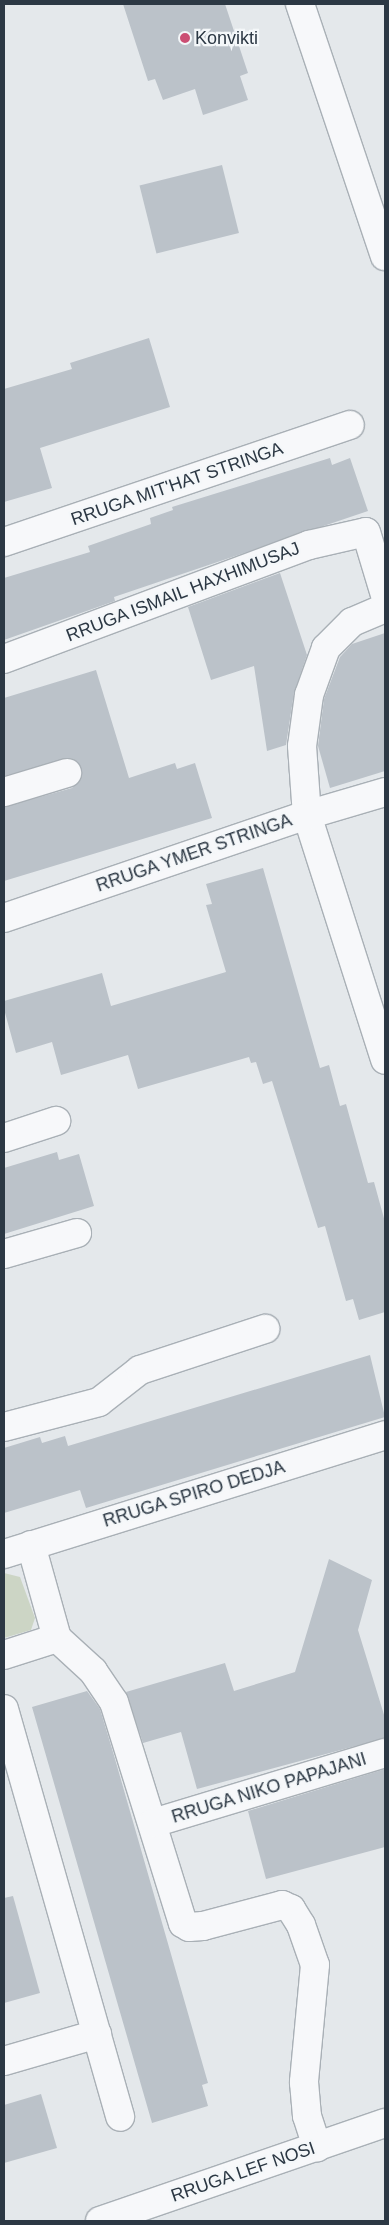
<!DOCTYPE html>
<style>
body{margin:0}
#map{position:relative;width:389px;height:2225px;overflow:hidden;background:#e4e8eb;font-family:Arial,sans-serif}
div>[style]{position:absolute}
[style*='--x']{left:calc(var(--x)*1px);top:calc(var(--y)*1px);width:calc(var(--w)*1px);rotate:calc(var(--a)*1deg)}
.green>*{inset:0;background:#ccd5c5}
.building>*{inset:0;background:#bbc2c9;transform-origin:0 0}
.roads{filter:drop-shadow(1px 0 #a9b0b6) drop-shadow(-1px 0 #a9b0b6) drop-shadow(0 1px #a9b0b6) drop-shadow(0 -1px #a9b0b6)}
.street>*{height:28px;margin:-14px;padding:0 14px;transform-origin:14px;border-radius:14px;background:#f7f8fa}
.dots>*{width:14px;height:14px;translate:-50% -50%;box-sizing:border-box;border:2px solid #f4f7f9;border-radius:50%}
span{translate:-50% -50%;white-space:nowrap;text-align:center;line-height:1.15;-webkit-text-stroke:4.5px #f4f7f9;paint-order:stroke}
.poi-label{font-size:18px;color:#2c3844}
.left{translate:0 -50%;text-align:left}
.street-label{font-size:18px;color:#2c3844}
.frame{position:absolute;inset:0;border:5px solid #2c3844;pointer-events:none}
</style>
<div id="map">
<div class="green">
<i style="clip-path:polygon(4px 1573px,20px 1577px,35px 1618px,31px 1630px,4px 1638px)"></i>
</div>
<div class="building">
<i style="clip-path:polygon(123px 4px,225px 4px,248px 73px,240px 76px,248px 100px,203px 115px,195px 89px,163px 100px,155px 79px,148px 81px)"></i>
<i style="left:222px;top:165px;width:70px;height:85px;rotate:76deg"></i>
<i style="clip-path:polygon(149px 338px,170px 407px,40px 448px,52px 488px,4px 502px,4px 389px,72px 369px,70px 363px)"></i>
<i style="clip-path:polygon(330px 458px,332px 465px,350px 458px,368px 511px,114px 597px,115px 601px,4px 640px,4px 578px,90px 552px,88px 546px,151px 524px,150px 518px,173px 510px,172px 507px)"></i>
<i style="clip-path:polygon(280px 573px,307px 655px,294px 693px,286px 745px,267px 751px,254px 666px,211px 680px,188px 607px)"></i>
<i style="clip-path:polygon(385px 633px,385px 771px,330px 788px,318px 746px,324px 699px,340px 657px,352px 644px)"></i>
<i style="clip-path:polygon(96px 670px,129px 778px,175px 763px,177px 769px,195px 763px,212px 818px,4px 881px,4px 807px,72px 788px,82px 776px,78px 762px,70px 758px,4px 776px,4px 698px)"></i>
<i style="clip-path:polygon(263px 868px,320px 1068px,329px 1065px,340px 1106px,346px 1104px,368px 1183px,374px 1182px,385px 1222px,385px 1312px,359px 1320px,353px 1299px,346px 1301px,325px 1226px,318px 1228px,272px 1081px,263px 1084px,256px 1062px,251px 1063px,249px 1057px,138px 1089px,128px 1055px,61px 1075px,52px 1042px,16px 1053px,4px 1009px,4px 1001px,102px 973px,111px 1006px,226px 972px,206px 905px,212px 904px,206px 884px)"></i>
<i style="clip-path:polygon(57px 1152px,59px 1160px,79px 1154px,94px 1206px,4px 1234px,4px 1168px)"></i>
<i style="clip-path:polygon(370px 1355px,385px 1417px,86px 1508px,80px 1490px,4px 1513px,4px 1448px,40px 1437px,42px 1443px,65px 1436px,68px 1446px)"></i>
<i style="clip-path:polygon(329px 1559px,372px 1580px,358px 1630px,385px 1718px,385px 1738px,197px 1789px,181px 1732px,143px 1743px,126px 1692px,225px 1663px,234px 1691px,295px 1672px)"></i>
<i style="clip-path:polygon(87px 1691px,100px 1709px,113px 1752px,208px 2083px,202px 2085px,208px 2106px,152px 2123px,32px 1707px)"></i>
<i style="clip-path:polygon(385px 1769px,385px 1847px,266px 1879px,248px 1811px)"></i>
<i style="clip-path:polygon(13px 1896px,40px 1993px,4px 2003px,4px 1898px)"></i>
<i style="clip-path:polygon(41px 2094px,57px 2148px,4px 2163px,4px 2105px)"></i>
</div>
<div class="roads">
<div class="street">
<i style="--x:300;--y:4;--w:266;--a:71.4"></i>
<i style="--x:4;--y:542;--w:365;--a:-18.7"></i>
<i style="--x:385;--y:608;--w:36;--a:157"></i>
<i style="--x:352;--y:622;--w:37;--a:135"></i>
<i style="--x:326;--y:648;--w:50;--a:109.9"></i>
<i style="--x:309;--y:695;--w:51;--a:97.8"></i>
<i style="--x:302;--y:746;--w:69;--a:85.9"></i>
<i style="--x:307;--y:815;--w:257;--a:72.3"></i>
<i style="--x:4;--y:659;--w:326;--a:-20.5"></i>
<i style="--x:309;--y:545;--w:58;--a:-12.8"></i>
<i style="--x:366;--y:532;--w:66;--a:73.2"></i>
<i style="--x:4;--y:792;--w:66;--a:-16.8"></i>
<i style="--x:4;--y:918;--w:320;--a:-18.8"></i>
<i style="--x:307;--y:815;--w:81;--a:-16.4"></i>
<i style="--x:4;--y:1138;--w:55;--a:-18.1"></i>
<i style="--x:4;--y:1254;--w:76;--a:-16"></i>
<i style="--x:4;--y:1427;--w:98;--a:-14.7"></i>
<i style="--x:99;--y:1402;--w:52;--a:-38"></i>
<i style="--x:140;--y:1370;--w:132;--a:-18.2"></i>
<i style="--x:31;--y:1545;--w:97;--a:74.4"></i>
<i style="--x:57;--y:1638;--w:49;--a:42.5"></i>
<i style="--x:93;--y:1671;--w:37;--a:56"></i>
<i style="--x:114;--y:1702;--w:232;--a:72.7"></i>
<i style="--x:183;--y:1923;--w:7;--a:34"></i>
<i style="--x:189;--y:1927;--w:14;--a:-4"></i>
<i style="--x:203;--y:1926;--w:82;--a:-14.9"></i>
<i style="--x:282;--y:1905;--w:10;--a:24"></i>
<i style="--x:291;--y:1909;--w:19;--a:58"></i>
<i style="--x:301;--y:1925;--w:42;--a:70.7"></i>
<i style="--x:315;--y:1965;--w:118;--a:95.4"></i>
<i style="--x:304;--y:2082;--w:34;--a:85"></i>
<i style="--x:307;--y:2116;--w:33;--a:72"></i>
<i style="--x:4;--y:1554;--w:399;--a:-17.3"></i>
<i style="--x:4;--y:1655;--w:56;--a:-17.8"></i>
<i style="--x:4;--y:1709;--w:424;--a:74.1"></i>
<i style="--x:153;--y:1823;--w:242;--a:-16.8"></i>
<i style="--x:4;--y:2061;--w:97;--a:-16.2"></i>
<i style="--x:100;--y:2221;--w:301;--a:-19"></i>
</div>
</div>
<div class="dots">
<i style="left:185px;top:38px;background:#cb4e73"></i>
</div>
<div class="poi-label">
<span class="left" style="left:195px;top:38px">Konvikti</span>
</div>
<div class="street-label">
<span style="left:177px;top:484px;rotate:-19deg">RRUGA MIT'HAT STRINGA</span>
<span style="left:183px;top:592px;rotate:-21deg">RRUGA ISMAIL HAXHIMUSAJ</span>
<span style="left:194px;top:853px;rotate:-19deg">RRUGA YMER STRINGA</span>
<span style="left:194px;top:1494px;rotate:-17deg">RRUGA SPIRO DEDJA</span>
<span style="left:269px;top:1788px;rotate:-17deg">RRUGA NIKO PAPAJANI</span>
<span style="left:243px;top:2172px;rotate:-19deg">RRUGA LEF NOSI</span>
</div>
<div class="frame"></div>
</div>
